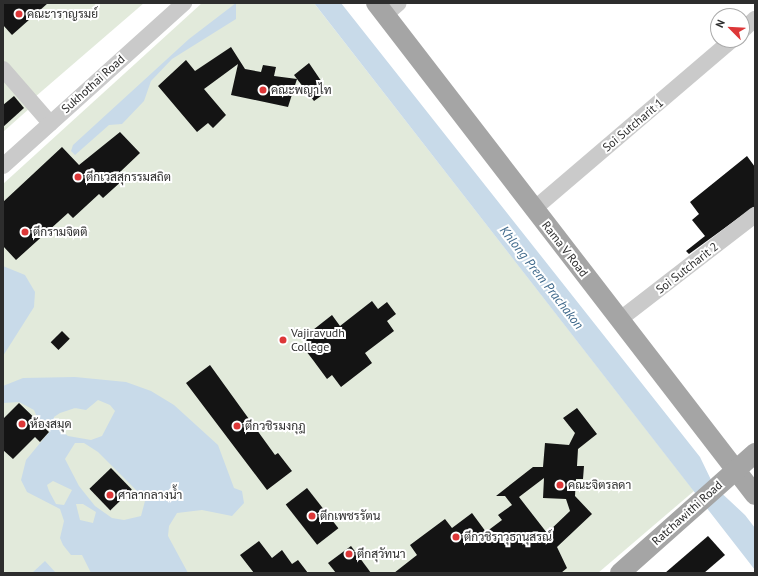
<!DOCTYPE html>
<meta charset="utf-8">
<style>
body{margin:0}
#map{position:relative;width:758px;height:576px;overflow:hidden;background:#fff;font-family:"PT Sans",Sarabun,sans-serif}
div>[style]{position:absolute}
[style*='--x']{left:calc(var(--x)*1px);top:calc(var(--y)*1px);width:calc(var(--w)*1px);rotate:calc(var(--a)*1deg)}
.green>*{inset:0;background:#e2eadb}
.water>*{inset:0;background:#c8dae9}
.building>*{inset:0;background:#141414;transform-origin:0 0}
.minor>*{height:16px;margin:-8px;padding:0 8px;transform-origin:8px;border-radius:8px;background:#cacaca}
.major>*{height:20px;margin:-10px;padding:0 10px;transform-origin:10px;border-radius:10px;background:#a5a5a5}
.dots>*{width:11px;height:11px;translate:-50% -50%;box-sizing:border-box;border:2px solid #fff;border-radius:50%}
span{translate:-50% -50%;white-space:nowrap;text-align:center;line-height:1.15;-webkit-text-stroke:4px #fff;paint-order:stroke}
.poi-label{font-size:12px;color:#2d2d2d}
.left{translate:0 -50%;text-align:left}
.street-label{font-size:12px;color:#2d2d2d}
.water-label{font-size:13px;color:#3f698b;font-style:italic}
.frame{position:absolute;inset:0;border:4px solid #2d2d2d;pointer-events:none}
.north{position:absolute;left:710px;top:8px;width:40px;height:40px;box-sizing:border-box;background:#fff;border:1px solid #ababab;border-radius:50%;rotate:294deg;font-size:11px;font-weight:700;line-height:16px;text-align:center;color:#2d2d2d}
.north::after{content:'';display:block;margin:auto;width:14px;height:18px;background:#dd3738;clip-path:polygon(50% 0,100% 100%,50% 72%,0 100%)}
</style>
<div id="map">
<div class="green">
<i style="clip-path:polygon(3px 3px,144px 3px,35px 97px,3px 61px)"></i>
<i style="clip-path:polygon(202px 3px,314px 3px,694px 491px,598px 573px,3px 573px,3px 184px)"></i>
<i style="clip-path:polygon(3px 75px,30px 108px,3px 132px)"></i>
</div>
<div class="water">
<i style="clip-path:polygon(236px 3px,236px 19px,172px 59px,151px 81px,144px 101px,122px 124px,109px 125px,75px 155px,71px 151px,73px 145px,189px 39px)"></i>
<i style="clip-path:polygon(314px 3px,341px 3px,700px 457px,714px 486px,745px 515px,755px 528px,755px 570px)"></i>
<i style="clip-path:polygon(3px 266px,25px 275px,35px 292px,34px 307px,3px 356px)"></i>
<i style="clip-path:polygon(evenodd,75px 377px,126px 382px,151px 391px,174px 405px,218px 445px,234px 488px,242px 491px,244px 503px,232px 516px,202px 510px,177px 513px,169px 526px,168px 536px,188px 573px,91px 573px,82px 555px,71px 555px,63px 545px,60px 538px,64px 521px,60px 509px,27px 492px,21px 480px,26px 460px,50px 431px,40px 424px,34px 410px,19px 402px,3px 403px,3px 386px,23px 378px,75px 377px,98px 400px,110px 405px,115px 411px,102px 436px,91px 440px,68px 436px,54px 425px,54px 417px,60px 413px,75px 408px,86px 410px,98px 400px,75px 377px,75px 443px,84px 443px,98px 452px,137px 491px,145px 501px,141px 516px,124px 520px,112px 518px,95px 506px,79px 486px,65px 459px,75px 443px,75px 377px,53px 481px,72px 490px,64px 505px,56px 504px,49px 491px,47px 485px,53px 481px,75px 377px,76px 504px,83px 504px,96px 512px,93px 523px,80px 520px,76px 504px)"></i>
<i style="clip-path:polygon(45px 561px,56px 573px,32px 573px)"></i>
</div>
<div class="building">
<i style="clip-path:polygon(3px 3px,48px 3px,12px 35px,3px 25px)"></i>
<i style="clip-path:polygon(231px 47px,245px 69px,261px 72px,263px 65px,276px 67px,274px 76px,297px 79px,294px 75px,309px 63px,328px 91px,314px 101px,297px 79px,288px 107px,231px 95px,238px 64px,204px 89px,226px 115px,213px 128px,208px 123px,197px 132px,158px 86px,186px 60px,195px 71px)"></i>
<i style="clip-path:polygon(14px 96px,24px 108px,3px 127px,3px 105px)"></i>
<i style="clip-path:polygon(120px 132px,140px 153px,119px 173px,124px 179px,103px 198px,99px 194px,73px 218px,68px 213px,16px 260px,3px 246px,3px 202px,62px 147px,79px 165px)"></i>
<i style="clip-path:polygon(747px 156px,755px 167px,755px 206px,689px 254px,686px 251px,705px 236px,692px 220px,699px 214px,690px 202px)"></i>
<i style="clip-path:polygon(372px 301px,378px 309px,387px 302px,396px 314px,387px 321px,394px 331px,365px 353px,372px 363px,341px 387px,332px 375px,327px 379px,313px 360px,306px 351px,311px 347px,304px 337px,332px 315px,340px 326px)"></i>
<i style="left:62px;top:331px;width:11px;height:16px;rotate:45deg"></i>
<i style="clip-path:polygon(210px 365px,275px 455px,278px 453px,292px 471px,267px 490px,186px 383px)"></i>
<i style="clip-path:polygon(19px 403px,49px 432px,40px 442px,35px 437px,13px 459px,3px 450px,3px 419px)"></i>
<i style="clip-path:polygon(evenodd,577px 408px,597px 434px,578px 449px,577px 466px,584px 466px,583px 479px,576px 479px,575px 496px,592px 514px,557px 547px,567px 568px,561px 573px,394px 573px,417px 555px,410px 545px,445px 519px,452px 528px,472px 513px,486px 532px,502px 520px,498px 515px,512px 505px,505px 496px,496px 496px,533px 467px,543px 467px,545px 443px,569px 445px,575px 433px,563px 418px,577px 408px,544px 478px,543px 498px,566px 499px,570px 511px,547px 533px,519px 497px,544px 478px)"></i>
<i style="left:111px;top:468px;width:30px;height:30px;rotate:46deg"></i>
<i style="left:307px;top:488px;width:51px;height:27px;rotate:52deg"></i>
<i style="clip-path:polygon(708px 536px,725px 555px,704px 573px,665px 573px)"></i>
<i style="clip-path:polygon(259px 541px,272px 558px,282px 550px,292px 564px,298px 560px,308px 573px,254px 573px,240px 555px)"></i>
<i style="clip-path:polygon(351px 546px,371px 573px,336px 573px,328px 563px)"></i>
</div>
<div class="minor">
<i style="--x:385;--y:15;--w:18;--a:-41"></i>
<i style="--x:742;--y:31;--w:18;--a:-43"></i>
<i style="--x:3;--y:69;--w:72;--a:49"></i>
<i style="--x:3;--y:166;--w:244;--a:-42"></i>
<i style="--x:534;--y:209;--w:260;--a:-40.5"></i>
<i style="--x:619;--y:320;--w:172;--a:-37.7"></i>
</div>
<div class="major">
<i style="--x:376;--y:3;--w:621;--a:52.39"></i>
<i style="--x:620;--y:573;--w:181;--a:-41.6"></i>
</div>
<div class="dots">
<i style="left:19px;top:14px;background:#dd3738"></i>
<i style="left:263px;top:90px;background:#dd3738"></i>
<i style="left:78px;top:177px;background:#dd3738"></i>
<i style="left:25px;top:232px;background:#dd3738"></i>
<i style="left:283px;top:340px;background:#dd3738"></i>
<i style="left:22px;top:424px;background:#dd3738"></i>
<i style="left:237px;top:426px;background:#dd3738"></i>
<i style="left:560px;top:485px;background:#dd3738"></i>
<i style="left:110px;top:495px;background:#dd3738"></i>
<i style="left:312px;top:516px;background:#dd3738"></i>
<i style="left:456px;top:537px;background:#dd3738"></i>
<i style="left:349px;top:554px;background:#dd3738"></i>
</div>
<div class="poi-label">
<span class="left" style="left:27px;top:14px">คณะาราญรมย์</span>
<span class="left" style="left:271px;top:90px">คณะพญาไท</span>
<span class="left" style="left:86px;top:177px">ตึกเวสสุกรรมสถิต</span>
<span class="left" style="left:33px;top:232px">ตึกรามจิตติ</span>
<span class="left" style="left:291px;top:340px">Vajiravudh<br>College</span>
<span class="left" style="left:30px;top:424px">ห้องสมุด</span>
<span class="left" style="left:245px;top:426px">ตึกวชิรมงกุฎ</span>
<span class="left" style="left:568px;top:485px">คณะจิตรลดา</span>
<span class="left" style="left:118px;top:495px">ศาลากลางน้ำ</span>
<span class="left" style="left:320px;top:516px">ตึกเพชรรัตน</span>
<span class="left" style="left:464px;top:537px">ตึกวชิราวุธานุสรณ์</span>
<span class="left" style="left:357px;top:554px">ตึกสุวัทนา</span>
</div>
<div class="street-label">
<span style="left:93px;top:84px;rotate:-42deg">Sukhothai Road</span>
<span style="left:633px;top:125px;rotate:-40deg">Soi Sutcharit 1</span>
<span style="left:565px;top:249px;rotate:52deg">Rama V Road</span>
<span style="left:687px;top:268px;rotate:-38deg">Soi Sutcharit 2</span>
<span style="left:687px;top:513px;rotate:-42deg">Ratchawithi Road</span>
</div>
<div class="water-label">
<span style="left:541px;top:278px;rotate:52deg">Khlong Prem Prachakon</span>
</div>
<div class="frame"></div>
<div class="north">N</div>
</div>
